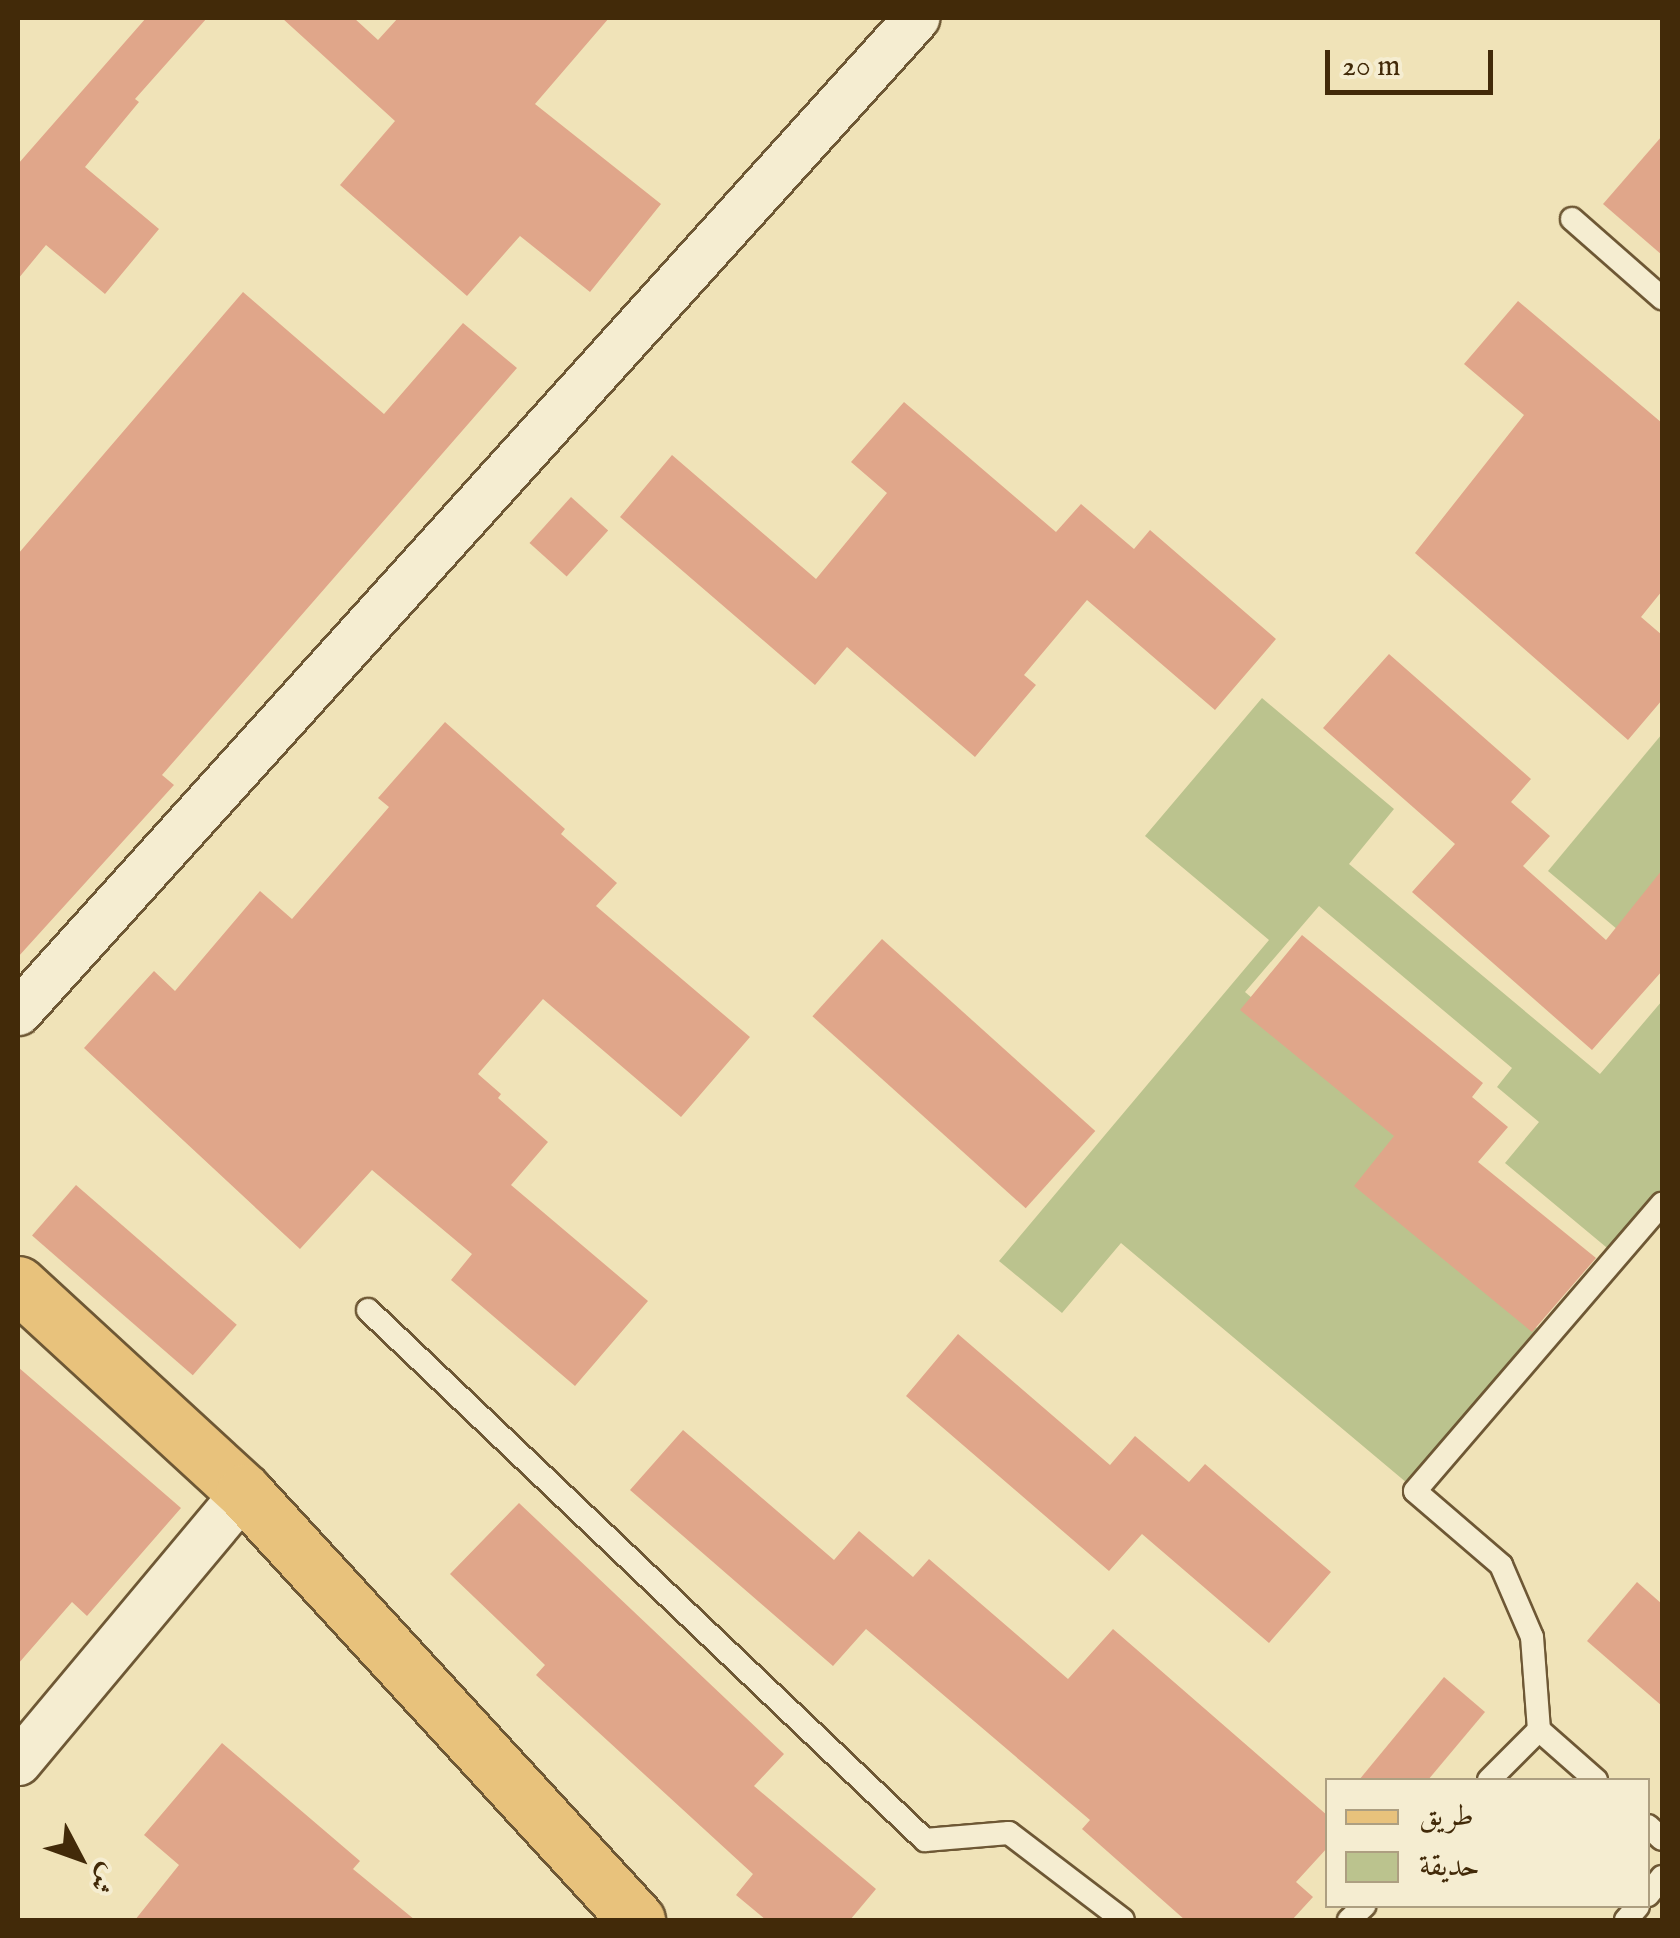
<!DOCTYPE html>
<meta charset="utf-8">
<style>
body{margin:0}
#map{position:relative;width:1680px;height:1938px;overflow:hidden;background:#f0e3b8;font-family:"IM FELL English",Amiri,serif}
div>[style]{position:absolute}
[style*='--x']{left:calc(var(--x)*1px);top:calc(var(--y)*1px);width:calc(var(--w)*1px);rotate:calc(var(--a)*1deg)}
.green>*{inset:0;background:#bbc38e}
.building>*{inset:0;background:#e0a68a;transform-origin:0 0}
.roads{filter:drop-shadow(2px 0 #6e5835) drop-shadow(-2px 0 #6e5835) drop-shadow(0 2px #6e5835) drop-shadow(0 -2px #6e5835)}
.lane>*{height:22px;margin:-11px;padding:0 11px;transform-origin:11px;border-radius:11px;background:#f5edd1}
.street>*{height:45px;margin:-22.5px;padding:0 22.5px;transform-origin:22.5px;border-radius:22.5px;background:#f5edd1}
.primary>*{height:55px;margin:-27.5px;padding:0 27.5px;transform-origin:27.5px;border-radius:27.5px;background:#e8c27c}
span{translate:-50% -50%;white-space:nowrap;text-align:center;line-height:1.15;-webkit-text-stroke:9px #f5edd1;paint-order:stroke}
.frame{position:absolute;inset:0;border:20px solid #422a09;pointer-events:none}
.legend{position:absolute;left:1325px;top:1778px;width:325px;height:130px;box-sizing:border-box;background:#f5edd1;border:2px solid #ad9f81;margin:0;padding:12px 18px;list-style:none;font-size:30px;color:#422a09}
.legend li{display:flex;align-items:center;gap:20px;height:50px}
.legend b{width:50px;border:2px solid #ad9f81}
.north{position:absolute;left:30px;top:1808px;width:100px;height:100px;-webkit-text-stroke:8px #f5edd1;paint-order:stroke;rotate:131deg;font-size:28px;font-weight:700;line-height:40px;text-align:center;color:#422a09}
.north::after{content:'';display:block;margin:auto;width:35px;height:45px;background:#422a09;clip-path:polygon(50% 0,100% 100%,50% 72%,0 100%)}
.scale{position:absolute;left:1325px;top:50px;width:168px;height:45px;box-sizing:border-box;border:5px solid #422a09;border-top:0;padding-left:12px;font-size:30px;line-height:35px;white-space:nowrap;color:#422a09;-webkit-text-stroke:8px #f5edd1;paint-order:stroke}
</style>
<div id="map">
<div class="green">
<i style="clip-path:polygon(1262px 698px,1394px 809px,1349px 864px,1600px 1074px,1662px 1001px,1662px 1216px,1624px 1262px,1505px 1163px,1539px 1122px,1497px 1087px,1512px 1068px,1319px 906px,1245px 992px,1409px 1131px,1365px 1184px,1537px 1328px,1407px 1483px,1121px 1243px,1062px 1313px,999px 1261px,1269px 940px,1145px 836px)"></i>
<i style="clip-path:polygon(1662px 734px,1662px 967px,1548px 871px)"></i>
</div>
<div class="building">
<i style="clip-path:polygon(146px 18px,207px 18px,135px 99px,139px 102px,85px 167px,159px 229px,105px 294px,46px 245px,18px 279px,18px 164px)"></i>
<i style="clip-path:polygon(282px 18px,354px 18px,378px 40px,398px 18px,609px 18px,535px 104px,661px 204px,590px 292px,520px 236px,467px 296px,340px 185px,395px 121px)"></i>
<i style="clip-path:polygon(1662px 136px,1662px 255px,1603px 204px)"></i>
<i style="clip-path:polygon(243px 292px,384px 414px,463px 323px,517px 368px,162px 775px,174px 785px,18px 957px,18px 554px)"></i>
<i style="clip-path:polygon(1518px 301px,1662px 423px,1662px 591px,1641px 617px,1662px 635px,1662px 700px,1628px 740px,1415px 553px,1524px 415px,1464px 364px)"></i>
<i style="clip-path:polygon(904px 402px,1056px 532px,1081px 504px,1134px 549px,1150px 530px,1276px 639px,1215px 710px,1087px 600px,1024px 675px,1036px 685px,975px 757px,847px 647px,815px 685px,620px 517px,672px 455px,816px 579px,887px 493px,851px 462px)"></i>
<i style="left:571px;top:497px;width:50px;height:62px;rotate:42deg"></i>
<i style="clip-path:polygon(1389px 654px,1531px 779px,1511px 802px,1550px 836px,1523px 866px,1606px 940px,1662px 870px,1662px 971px,1592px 1050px,1412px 892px,1455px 844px,1323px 728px)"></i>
<i style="clip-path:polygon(445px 722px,565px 829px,561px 834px,617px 883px,596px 906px,750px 1037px,681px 1117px,543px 999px,478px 1074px,501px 1094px,498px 1098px,548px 1142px,511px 1185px,648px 1301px,575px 1386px,451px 1280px,472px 1254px,372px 1170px,300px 1249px,84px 1048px,154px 971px,175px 991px,260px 891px,292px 919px,389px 807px,378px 798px)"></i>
<i style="clip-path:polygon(1302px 935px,1483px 1083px,1472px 1097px,1508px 1127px,1478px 1162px,1596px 1258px,1532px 1332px,1354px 1186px,1394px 1136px,1240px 1010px)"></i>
<i style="left:882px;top:939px;width:287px;height:104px;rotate:42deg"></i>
<i style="left:76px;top:1185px;width:213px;height:67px;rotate:41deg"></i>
<i style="clip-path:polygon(958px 1334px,1110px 1465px,1135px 1436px,1189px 1482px,1205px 1464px,1331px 1572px,1269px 1643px,1142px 1534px,1109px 1571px,906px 1396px)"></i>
<i style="clip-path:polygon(18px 1367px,181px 1508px,87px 1616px,72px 1602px,18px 1664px)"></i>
<i style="clip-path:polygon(683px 1430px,834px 1560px,859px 1531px,913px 1577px,929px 1559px,1068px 1679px,1113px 1629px,1328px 1816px,1328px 1847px,1296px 1882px,1313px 1897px,1292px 1920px,1185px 1920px,1082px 1829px,1090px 1820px,866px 1629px,833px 1666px,630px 1490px)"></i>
<i style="clip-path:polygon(519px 1503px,784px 1754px,754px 1786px,876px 1889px,850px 1920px,766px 1920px,736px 1895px,753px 1874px,536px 1675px,545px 1665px,450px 1574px)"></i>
<i style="clip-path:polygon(1637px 1582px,1662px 1604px,1662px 1706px,1587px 1641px)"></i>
<i style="clip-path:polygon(1444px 1677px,1485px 1712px,1428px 1780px,1359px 1780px)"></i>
<i style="clip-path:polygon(222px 1743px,360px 1861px,353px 1869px,415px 1920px,135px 1920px,179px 1865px,144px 1835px)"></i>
</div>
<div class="roads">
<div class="lane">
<i style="--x:1572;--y:219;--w:120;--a:41.3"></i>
<i style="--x:368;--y:1310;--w:769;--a:43.58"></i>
<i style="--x:925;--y:1840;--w:84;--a:-4.8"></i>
<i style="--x:1009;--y:1833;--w:143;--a:37.3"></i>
<i style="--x:1539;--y:1730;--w:76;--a:41.3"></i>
<i style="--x:1489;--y:1780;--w:71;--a:-45"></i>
<i style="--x:1539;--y:1730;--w:93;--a:-94.3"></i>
<i style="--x:1532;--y:1637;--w:78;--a:-113.3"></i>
<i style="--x:1501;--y:1565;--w:113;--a:-139.3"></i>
<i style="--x:1415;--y:1491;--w:379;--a:-49.3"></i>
<i style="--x:1648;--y:1826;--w:19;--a:43"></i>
<i style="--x:1648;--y:1895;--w:23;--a:-52"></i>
<i style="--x:1349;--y:1920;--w:21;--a:-43"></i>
<i style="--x:1626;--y:1920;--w:18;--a:-49"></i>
</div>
<div class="street">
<i style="--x:18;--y:1012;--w:1340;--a:-47.9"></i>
<i style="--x:18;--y:1762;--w:352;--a:-50.1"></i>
</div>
<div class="primary">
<i style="--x:18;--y:1284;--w:307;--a:42.6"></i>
<i style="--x:244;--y:1492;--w:581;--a:47.44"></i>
</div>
</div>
<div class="frame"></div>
<ul class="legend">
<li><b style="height:12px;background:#e8c27c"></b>طريق</li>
<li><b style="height:28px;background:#bbc38e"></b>حديقة</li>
</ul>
<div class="north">ش</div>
<div class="scale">20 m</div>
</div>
